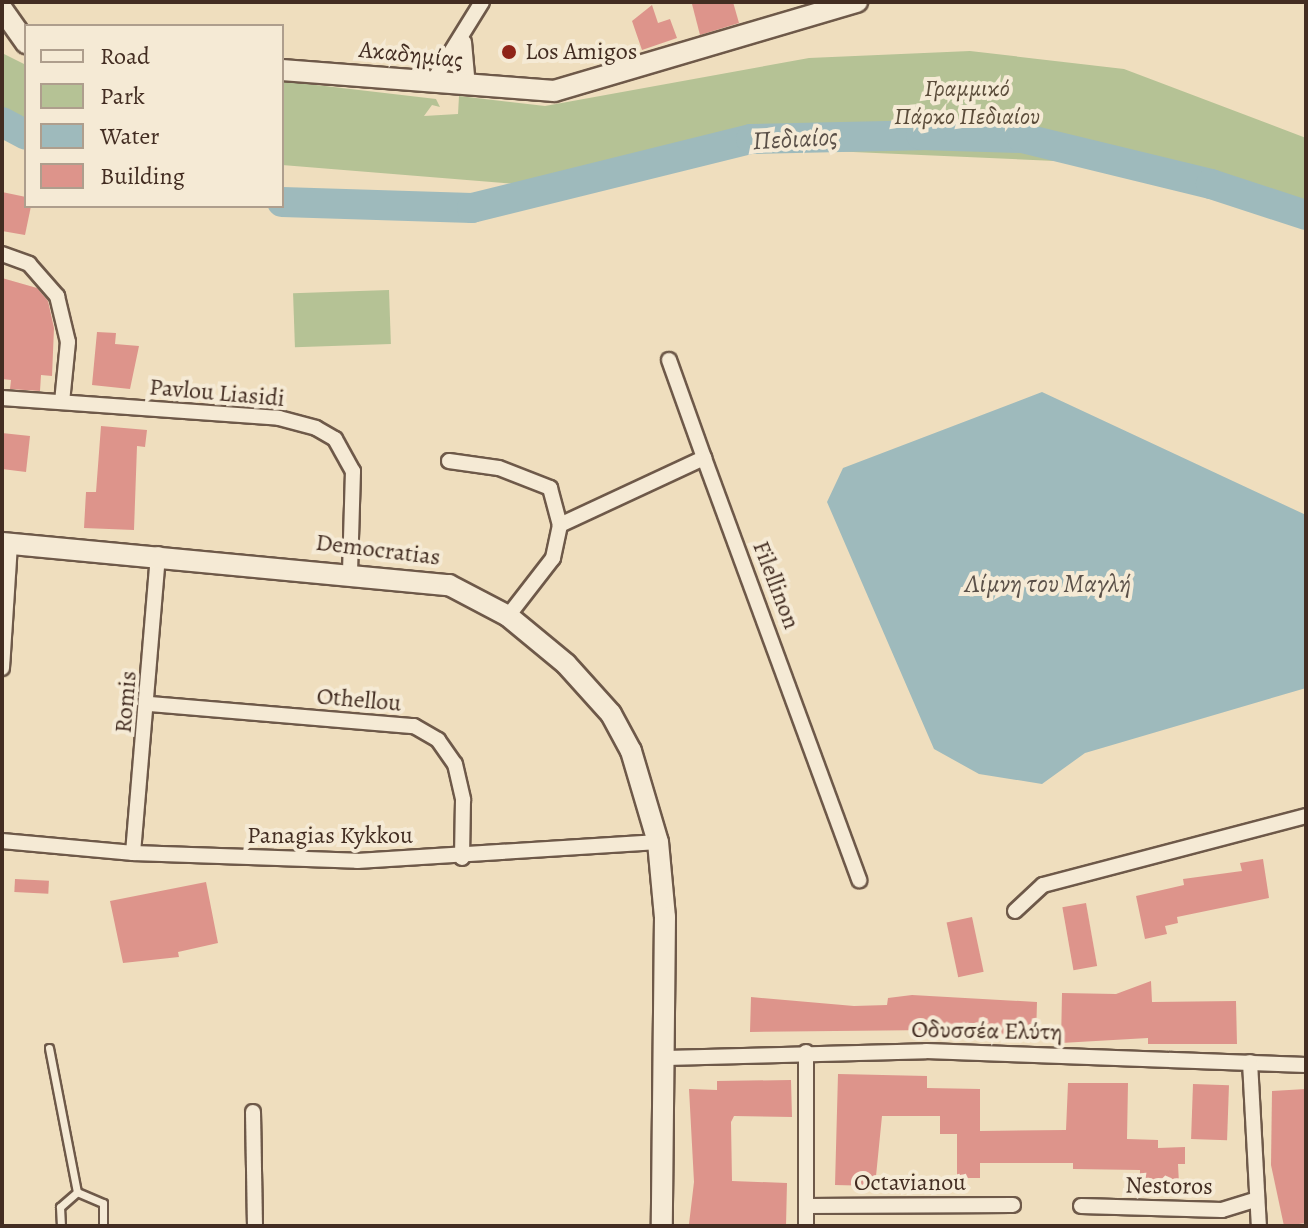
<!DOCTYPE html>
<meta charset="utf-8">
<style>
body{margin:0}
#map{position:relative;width:1308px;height:1228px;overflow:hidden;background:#efdebe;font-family:Alegreya,serif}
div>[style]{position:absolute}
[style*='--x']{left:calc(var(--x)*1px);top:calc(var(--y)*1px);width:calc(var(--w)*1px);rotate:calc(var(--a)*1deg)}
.green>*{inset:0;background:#b5c295;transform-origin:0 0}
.water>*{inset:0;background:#9ebabc}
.river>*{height:30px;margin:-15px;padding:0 15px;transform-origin:15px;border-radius:15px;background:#9ebabc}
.building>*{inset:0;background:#dd948b;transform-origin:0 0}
.roads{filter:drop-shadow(2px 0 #6e5949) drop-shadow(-2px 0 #6e5949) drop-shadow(0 2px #6e5949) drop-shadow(0 -2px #6e5949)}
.lane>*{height:7px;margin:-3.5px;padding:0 3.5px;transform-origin:3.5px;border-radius:3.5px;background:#f5ead5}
.street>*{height:14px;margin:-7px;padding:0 7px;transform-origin:7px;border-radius:7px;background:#f5ead5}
.secondary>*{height:20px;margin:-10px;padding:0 10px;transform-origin:10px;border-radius:10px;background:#f5ead5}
.dots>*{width:22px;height:22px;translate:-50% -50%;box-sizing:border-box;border:4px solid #f5ead5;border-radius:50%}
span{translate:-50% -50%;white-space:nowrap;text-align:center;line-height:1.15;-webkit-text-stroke:8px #f5ead5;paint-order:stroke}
.poi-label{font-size:24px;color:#432d22}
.left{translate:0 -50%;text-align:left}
.street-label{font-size:24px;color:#432d22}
.park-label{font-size:24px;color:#5a4b39;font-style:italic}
.water-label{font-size:26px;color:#5a5048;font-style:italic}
.frame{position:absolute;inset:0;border:4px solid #432d22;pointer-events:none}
.legend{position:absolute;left:24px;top:24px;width:260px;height:184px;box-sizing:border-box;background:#f5ead5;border:2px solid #ae9e8d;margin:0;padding:10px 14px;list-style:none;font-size:24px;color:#432d22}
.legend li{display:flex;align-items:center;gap:16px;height:40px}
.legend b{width:40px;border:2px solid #ae9e8d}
</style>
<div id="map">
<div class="green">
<i style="clip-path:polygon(970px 51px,1124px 69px,1306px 138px,1306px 206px,1208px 175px,1078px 162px,715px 146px,516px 184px,282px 165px,282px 81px,436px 99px,440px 107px,432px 105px,424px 116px,458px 114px,459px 96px,545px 106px,809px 58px)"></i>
<i style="clip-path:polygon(2px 53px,26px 65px,26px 126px,2px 116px)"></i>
<i style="left:389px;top:290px;width:54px;height:96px;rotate:88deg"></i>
</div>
<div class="water">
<i style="clip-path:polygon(1042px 392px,1306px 515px,1306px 688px,1085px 753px,1042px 784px,979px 774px,934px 749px,827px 502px,843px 468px)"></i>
</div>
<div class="river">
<i style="--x:2;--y:122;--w:27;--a:28"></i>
<i style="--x:282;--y:202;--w:190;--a:1.8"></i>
<i style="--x:472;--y:208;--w:287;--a:-13.9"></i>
<i style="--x:751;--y:139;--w:170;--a:-1.3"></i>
<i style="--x:921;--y:135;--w:101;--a:1.7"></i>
<i style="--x:1022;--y:138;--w:195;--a:13.7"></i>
<i style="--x:1211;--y:184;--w:100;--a:18.1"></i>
</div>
<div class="building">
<i style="clip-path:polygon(733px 2px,739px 23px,700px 35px,692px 4px)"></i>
<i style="clip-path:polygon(652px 5px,658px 23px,670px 19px,677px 38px,642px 50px,632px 21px)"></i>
<i style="clip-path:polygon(2px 192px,26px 197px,31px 206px,25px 235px,2px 231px)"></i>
<i style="clip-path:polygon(2px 278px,37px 288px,48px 301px,54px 328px,52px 376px,41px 375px,40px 391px,10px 389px,11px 380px,2px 379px)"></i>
<i style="clip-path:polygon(97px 332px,116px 333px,115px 344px,139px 346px,130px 389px,92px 385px)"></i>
<i style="clip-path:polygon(101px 426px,147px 430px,145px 447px,137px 446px,134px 530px,84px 528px,86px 492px,96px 492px)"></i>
<i style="clip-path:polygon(2px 433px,30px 436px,26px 472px,2px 469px)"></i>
<i style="clip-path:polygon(1263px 859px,1269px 898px,1177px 917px,1178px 923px,1165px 926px,1167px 934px,1145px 939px,1136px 896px,1184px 885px,1183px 879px,1242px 871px,1240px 863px)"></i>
<i style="left:15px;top:879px;width:34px;height:13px;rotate:3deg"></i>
<i style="clip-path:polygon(206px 882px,218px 943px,178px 952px,179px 957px,123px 963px,110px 901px)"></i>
<i style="left:1086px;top:903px;width:64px;height:24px;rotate:80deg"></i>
<i style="left:972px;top:917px;width:56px;height:26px;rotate:78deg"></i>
<i style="clip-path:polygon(1151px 981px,1152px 1002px,1236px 1001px,1237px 1044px,1148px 1044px,1148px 1038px,1061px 1043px,1062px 993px,1116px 994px)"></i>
<i style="clip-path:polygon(912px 995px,1037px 1002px,1036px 1038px,932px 1030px,750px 1032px,751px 997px,854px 1006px,887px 1005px,888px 998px)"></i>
<i style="clip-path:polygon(838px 1074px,927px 1076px,927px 1088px,980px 1089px,980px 1131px,1066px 1130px,1068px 1083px,1128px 1083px,1127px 1139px,1158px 1140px,1158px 1148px,1185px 1147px,1185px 1164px,1178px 1164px,1179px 1184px,1140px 1184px,1140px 1170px,1073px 1169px,1073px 1163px,980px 1163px,980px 1178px,957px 1178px,957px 1134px,940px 1134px,940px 1116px,882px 1116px,875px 1186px,835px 1185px)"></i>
<i style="clip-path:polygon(791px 1080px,792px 1117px,734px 1116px,731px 1122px,732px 1181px,787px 1183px,786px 1226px,689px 1224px,694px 1182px,689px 1089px,717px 1090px,717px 1081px)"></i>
<i style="left:1193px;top:1084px;width:36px;height:55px;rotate:2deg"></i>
<i style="clip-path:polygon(1306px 1089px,1306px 1223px,1284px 1226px,1271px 1165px,1272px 1091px)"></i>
</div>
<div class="roads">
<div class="lane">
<i style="--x:49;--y:1048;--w:147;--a:79"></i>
<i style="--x:61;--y:1226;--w:19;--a:-93"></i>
<i style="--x:60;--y:1207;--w:23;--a:-41"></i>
<i style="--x:77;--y:1192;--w:28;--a:23"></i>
<i style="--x:103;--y:1203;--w:23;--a:90"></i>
</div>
<div class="street">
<i style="--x:464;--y:42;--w:45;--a:84.9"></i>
<i style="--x:433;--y:81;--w:93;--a:-58.2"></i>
<i style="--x:2;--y:254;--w:29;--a:20"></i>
<i style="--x:29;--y:264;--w:43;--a:48.8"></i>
<i style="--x:57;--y:296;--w:47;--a:76.6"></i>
<i style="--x:68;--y:342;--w:60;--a:95.7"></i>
<i style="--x:669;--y:360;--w:104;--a:70.3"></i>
<i style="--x:2;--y:398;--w:278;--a:4.1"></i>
<i style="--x:279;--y:418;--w:38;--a:15"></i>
<i style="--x:316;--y:428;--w:22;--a:30"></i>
<i style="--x:335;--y:439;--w:37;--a:61"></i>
<i style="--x:353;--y:471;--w:100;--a:91.7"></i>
<i style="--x:449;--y:461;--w:50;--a:8"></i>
<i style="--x:499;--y:468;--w:55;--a:21.4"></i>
<i style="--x:550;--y:488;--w:38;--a:75"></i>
<i style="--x:560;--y:525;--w:34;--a:102"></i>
<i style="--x:553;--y:558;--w:73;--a:127.8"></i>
<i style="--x:560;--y:525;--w:159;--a:-25"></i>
<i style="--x:704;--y:458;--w:450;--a:69.8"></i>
<i style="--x:2;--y:668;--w:124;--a:-86.3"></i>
<i style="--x:150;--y:704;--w:265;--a:4.8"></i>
<i style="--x:414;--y:726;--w:28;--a:30"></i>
<i style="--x:438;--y:740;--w:29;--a:55"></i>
<i style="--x:455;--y:764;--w:37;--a:77"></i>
<i style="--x:463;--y:800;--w:58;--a:91"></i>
<i style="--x:2;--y:841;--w:132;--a:5.2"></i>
<i style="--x:133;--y:853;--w:224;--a:2"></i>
<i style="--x:357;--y:861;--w:302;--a:-3.6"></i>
<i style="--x:133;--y:853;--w:300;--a:-85.2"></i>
<i style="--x:1015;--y:911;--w:38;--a:-43"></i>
<i style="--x:1043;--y:885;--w:272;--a:-14.7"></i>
<i style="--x:666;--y:1058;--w:260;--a:-1.5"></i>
<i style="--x:926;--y:1051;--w:380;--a:2.1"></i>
<i style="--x:1250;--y:1062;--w:164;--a:86.9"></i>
<i style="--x:253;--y:1112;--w:114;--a:89"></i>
<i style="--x:807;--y:1206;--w:206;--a:-0.3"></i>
<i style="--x:1081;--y:1206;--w:141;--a:1.6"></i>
<i style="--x:1222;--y:1210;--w:34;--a:-17"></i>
<i style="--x:806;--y:1226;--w:174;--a:-90"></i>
</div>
<div class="secondary">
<i style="--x:2;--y:9;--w:42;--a:54.8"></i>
<i style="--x:282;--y:70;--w:273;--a:4.4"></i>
<i style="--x:554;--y:91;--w:316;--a:-16.4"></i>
<i style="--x:2;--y:543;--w:449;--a:5.4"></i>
<i style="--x:449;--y:585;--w:67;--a:27.7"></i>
<i style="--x:508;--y:616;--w:75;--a:39.6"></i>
<i style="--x:566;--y:664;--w:67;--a:48"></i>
<i style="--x:611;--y:714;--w:42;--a:61.6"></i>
<i style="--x:631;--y:751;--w:95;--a:73.5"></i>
<i style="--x:658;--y:842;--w:75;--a:84.7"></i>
<i style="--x:665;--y:917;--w:309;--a:90.6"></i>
</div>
</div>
<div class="dots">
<i style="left:509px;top:52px;background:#8f2418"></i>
</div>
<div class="poi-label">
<span class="left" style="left:525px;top:52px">Los Amigos</span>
</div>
<div class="street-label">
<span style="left:411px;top:55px;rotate:6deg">Ακαδημίας</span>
<span style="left:217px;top:393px;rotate:5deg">Pavlou Liasidi</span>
<span style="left:378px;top:550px;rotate:7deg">Democratias</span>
<span style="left:776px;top:585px;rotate:69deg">Filellinon</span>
<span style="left:359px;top:700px;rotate:5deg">Othellou</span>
<span style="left:126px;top:702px;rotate:-85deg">Romis</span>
<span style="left:330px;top:836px">Panagias Kykkou</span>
<span style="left:987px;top:1031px;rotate:1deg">Οδυσσέα Ελύτη</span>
<span style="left:910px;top:1183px">Octavianou</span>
<span style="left:1169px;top:1186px;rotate:1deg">Nestoros</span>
</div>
<div class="park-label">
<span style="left:967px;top:103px">Γραμμικό<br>Πάρκο Πεδιαίου</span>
</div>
<div class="water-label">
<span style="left:795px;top:139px;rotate:-3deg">Πεδιαίος</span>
<span style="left:1048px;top:584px">Λίμνη του Μαγλή</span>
</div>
<div class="frame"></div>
<ul class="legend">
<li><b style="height:10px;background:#f5ead5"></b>Road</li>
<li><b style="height:22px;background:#b5c295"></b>Park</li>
<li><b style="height:22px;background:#9ebabc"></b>Water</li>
<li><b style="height:22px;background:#dd948b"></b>Building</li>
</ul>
</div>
